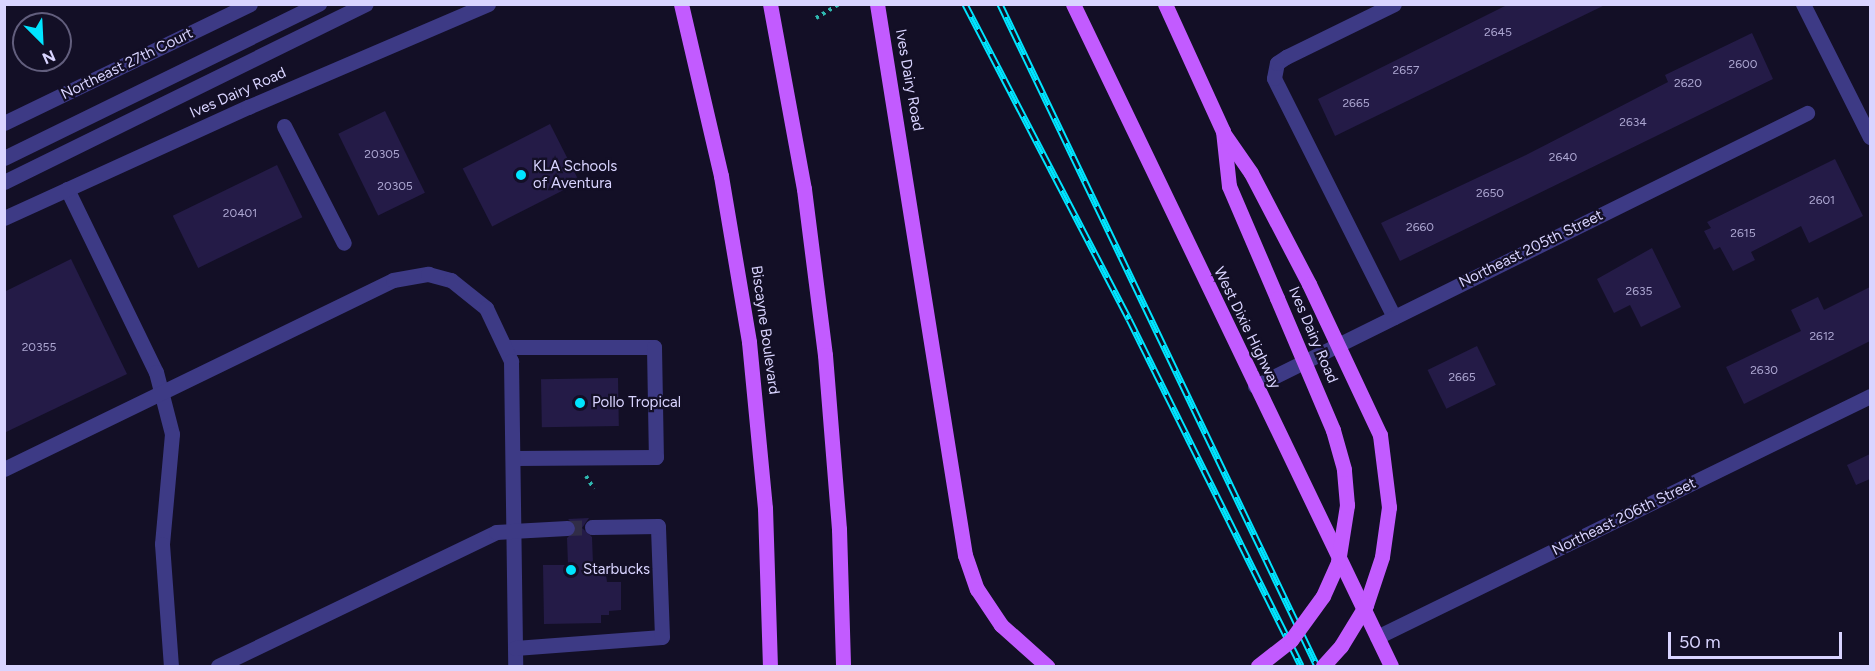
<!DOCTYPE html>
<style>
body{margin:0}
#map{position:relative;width:1875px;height:671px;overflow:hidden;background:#130f26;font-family:Figtree,sans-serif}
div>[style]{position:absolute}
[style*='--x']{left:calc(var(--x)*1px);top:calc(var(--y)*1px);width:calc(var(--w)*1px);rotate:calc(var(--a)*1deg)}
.building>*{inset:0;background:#241b47;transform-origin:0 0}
.minor-tunnel>*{height:15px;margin-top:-7.5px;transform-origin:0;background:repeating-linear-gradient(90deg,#312d47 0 15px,transparent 0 23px)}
.path>*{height:4px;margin-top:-2px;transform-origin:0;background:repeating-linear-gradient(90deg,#2fb8b0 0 3px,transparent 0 7.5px)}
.minor>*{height:15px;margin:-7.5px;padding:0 7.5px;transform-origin:7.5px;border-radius:7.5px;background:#3d3a85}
.major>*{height:15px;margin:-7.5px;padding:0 7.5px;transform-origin:7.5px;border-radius:7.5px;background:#c25bff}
.rail>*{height:7px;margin-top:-3.5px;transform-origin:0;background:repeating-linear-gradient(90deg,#130f26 0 14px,#00e5ff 0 28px);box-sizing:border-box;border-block:2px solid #00e5ff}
.major-bridge>*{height:15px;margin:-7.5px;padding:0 7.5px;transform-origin:7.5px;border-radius:7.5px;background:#c25bff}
.dots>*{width:16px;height:16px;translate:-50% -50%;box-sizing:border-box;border:3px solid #130f26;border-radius:50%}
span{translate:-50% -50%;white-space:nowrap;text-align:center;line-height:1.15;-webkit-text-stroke:4.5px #130f26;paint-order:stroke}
.number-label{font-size:12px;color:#aca6d1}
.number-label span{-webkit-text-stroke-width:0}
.street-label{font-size:15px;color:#d9d4ff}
.poi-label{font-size:15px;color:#d9d4ff}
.left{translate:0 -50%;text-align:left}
.frame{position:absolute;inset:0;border:6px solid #d9d4ff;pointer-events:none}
.north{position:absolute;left:12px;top:12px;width:60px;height:60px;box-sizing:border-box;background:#130f26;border:2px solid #625e7d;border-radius:50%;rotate:156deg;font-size:16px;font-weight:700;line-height:24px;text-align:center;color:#d9d4ff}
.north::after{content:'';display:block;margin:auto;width:21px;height:27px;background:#00e5ff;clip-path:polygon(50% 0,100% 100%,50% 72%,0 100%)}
.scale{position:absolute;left:1668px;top:632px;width:174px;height:27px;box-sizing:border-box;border:3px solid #d9d4ff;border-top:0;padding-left:8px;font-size:18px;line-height:21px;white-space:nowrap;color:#d9d4ff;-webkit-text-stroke:4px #130f26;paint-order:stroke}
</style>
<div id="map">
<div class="building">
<i style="clip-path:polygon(1509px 4px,1607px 4px,1335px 136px,1318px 99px)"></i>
<i style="clip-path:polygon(1752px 33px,1773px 79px,1400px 261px,1381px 223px,1526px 155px,1668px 82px,1665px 75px)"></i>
<i style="left:385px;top:111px;width:91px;height:52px;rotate:64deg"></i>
<i style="left:550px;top:124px;width:65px;height:98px;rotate:63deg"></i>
<i style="clip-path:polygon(1835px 159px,1863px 216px,1809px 243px,1801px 226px,1751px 252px,1755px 260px,1733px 271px,1720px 247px,1714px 250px,1704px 231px,1711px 228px,1707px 222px)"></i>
<i style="left:277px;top:165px;width:58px;height:116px;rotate:64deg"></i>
<i style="clip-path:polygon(1652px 248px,1681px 307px,1641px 327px,1630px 305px,1614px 313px,1597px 279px)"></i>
<i style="clip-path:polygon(71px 259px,127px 374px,4px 433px,4px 292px)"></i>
<i style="clip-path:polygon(1870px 287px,1870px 341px,1744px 404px,1726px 367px,1801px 331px,1791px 310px,1818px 297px,1824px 310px)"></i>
<i style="left:1477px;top:346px;width:43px;height:55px;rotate:64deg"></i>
<i style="left:618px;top:378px;width:48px;height:77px;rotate:89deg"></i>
<i style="clip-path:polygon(1870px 454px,1870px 479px,1856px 485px,1847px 465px)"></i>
<i style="clip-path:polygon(589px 518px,582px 528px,592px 537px,593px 564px,598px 564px,598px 575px,606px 575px,607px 582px,621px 582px,621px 610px,609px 611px,609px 615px,601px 615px,601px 623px,544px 624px,543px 565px,568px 565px,567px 538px,577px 528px,568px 519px)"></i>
</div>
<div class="minor-tunnel">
<i style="--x:567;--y:528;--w:25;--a:-2"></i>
</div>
<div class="path">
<i style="--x:816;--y:18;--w:27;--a:-31"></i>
<i style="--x:586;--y:476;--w:15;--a:58"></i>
</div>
<div class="minor">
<i style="--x:1803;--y:4;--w:149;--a:63.3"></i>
<i style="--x:4;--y:123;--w:273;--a:-25.8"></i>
<i style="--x:284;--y:126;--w:131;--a:62.9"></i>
<i style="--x:4;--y:158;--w:351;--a:-26.1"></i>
<i style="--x:4;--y:182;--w:403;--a:-26.2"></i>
<i style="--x:67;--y:189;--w:203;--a:64.1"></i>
<i style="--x:156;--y:372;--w:64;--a:75.5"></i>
<i style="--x:172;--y:434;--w:110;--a:95.2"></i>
<i style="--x:162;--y:544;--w:122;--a:85.8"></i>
<i style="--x:4;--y:218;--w:268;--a:-24.5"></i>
<i style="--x:248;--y:107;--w:261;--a:-23.2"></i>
<i style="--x:1394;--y:317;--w:267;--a:-116.7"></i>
<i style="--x:1274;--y:78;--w:15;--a:-79"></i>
<i style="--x:1277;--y:63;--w:11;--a:-34"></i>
<i style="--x:1286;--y:57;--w:120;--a:-26.1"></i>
<i style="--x:507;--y:347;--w:147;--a:0"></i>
<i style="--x:654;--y:347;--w:110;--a:89"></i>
<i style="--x:656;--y:457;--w:141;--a:179.6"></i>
<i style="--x:1255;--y:386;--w:616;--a:-26.32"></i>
<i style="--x:4;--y:469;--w:432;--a:-25.9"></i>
<i style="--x:393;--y:280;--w:36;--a:-10"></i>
<i style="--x:428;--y:274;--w:24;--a:15"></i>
<i style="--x:451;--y:280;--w:45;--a:38.7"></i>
<i style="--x:486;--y:308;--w:59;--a:64.7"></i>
<i style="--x:511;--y:361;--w:305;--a:89.2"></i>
<i style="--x:1377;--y:637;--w:549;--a:-26.05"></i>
<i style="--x:515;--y:648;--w:147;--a:-4.3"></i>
<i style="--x:662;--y:637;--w:111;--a:-92.1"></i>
<i style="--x:658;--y:526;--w:66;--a:179.1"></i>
<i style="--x:218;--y:666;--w:309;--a:-25.7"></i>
<i style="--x:496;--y:532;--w:71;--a:-3.2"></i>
</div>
<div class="major">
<i style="--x:681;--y:4;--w:177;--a:76.9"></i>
<i style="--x:721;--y:176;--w:168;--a:80.4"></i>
<i style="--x:749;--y:342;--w:167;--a:84.5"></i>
<i style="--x:765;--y:508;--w:158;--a:88.2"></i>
<i style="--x:770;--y:4;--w:188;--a:79.6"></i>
<i style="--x:804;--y:189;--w:167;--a:82.8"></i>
<i style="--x:825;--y:355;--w:175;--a:85.4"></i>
<i style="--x:839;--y:529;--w:137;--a:88.3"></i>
<i style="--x:877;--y:4;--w:558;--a:80.93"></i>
<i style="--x:965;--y:555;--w:36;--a:71"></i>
<i style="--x:977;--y:589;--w:43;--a:56.3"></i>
<i style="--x:1001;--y:625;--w:62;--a:41.7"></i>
<i style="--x:1073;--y:4;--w:734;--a:64.34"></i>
<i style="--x:1165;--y:4;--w:140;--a:65.5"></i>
<i style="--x:1223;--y:131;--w:55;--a:83.8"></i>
<i style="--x:1229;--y:186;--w:122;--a:66.8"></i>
<i style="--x:1224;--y:134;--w:47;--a:55.3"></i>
<i style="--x:1251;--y:173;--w:125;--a:62.4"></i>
</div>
<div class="rail">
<i style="--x:965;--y:4;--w:355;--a:62.5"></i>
<i style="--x:1129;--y:319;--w:387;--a:63.6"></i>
<i style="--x:1000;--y:4;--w:734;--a:64.41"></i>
</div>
<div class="major-bridge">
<i style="--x:1309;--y:284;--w:167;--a:64.8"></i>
<i style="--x:1380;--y:435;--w:73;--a:82.9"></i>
<i style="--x:1389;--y:507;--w:50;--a:98"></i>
<i style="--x:1382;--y:557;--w:51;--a:108.4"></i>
<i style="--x:1366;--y:605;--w:48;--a:121.4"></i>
<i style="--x:1341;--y:646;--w:27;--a:132"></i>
<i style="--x:1258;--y:666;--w:42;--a:-38.2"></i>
<i style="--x:1291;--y:640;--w:54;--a:-54"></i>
<i style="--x:1323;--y:596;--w:37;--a:-66"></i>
<i style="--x:1338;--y:562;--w:58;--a:-81"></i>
<i style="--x:1347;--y:505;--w:36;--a:-95"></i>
<i style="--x:1344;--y:469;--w:41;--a:-105.8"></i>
<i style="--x:1333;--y:430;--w:143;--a:-113"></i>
</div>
<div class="dots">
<i style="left:521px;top:175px;background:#00e5ff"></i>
<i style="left:580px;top:403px;background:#00e5ff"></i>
<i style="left:571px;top:570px;background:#00e5ff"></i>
</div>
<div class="number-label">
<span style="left:1498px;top:33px">2645</span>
<span style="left:1743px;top:65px">2600</span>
<span style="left:1406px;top:71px">2657</span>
<span style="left:1688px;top:84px">2620</span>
<span style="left:1356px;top:104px">2665</span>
<span style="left:1633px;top:123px">2634</span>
<span style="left:382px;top:155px">20305</span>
<span style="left:1563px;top:158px">2640</span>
<span style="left:395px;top:187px">20305</span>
<span style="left:1490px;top:194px">2650</span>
<span style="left:1822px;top:201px">2601</span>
<span style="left:240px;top:214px">20401</span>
<span style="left:1420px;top:228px">2660</span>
<span style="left:1743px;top:234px">2615</span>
<span style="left:1639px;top:292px">2635</span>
<span style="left:1822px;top:337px">2612</span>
<span style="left:39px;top:348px">20355</span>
<span style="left:1764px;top:371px">2630</span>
<span style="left:1462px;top:378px">2665</span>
</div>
<div class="street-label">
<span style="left:127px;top:64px;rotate:-26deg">Northeast 27th Court</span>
<span style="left:909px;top:80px;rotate:80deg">Ives Dairy Road</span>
<span style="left:238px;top:93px;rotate:-24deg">Ives Dairy Road</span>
<span style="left:1531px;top:249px;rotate:-26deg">Northeast 205th Street</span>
<span style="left:1247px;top:328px;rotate:64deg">West Dixie Highway</span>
<span style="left:765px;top:330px;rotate:82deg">Biscayne Boulevard</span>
<span style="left:1313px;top:335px;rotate:67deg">Ives Dairy Road</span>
<span style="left:1624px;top:517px;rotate:-26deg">Northeast 206th Street</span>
</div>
<div class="poi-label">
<span class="left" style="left:533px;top:175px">KLA Schools<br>of Aventura</span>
<span class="left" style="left:592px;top:403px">Pollo Tropical</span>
<span class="left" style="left:583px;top:570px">Starbucks</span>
</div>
<div class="frame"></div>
<div class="north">N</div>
<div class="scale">50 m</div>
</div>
